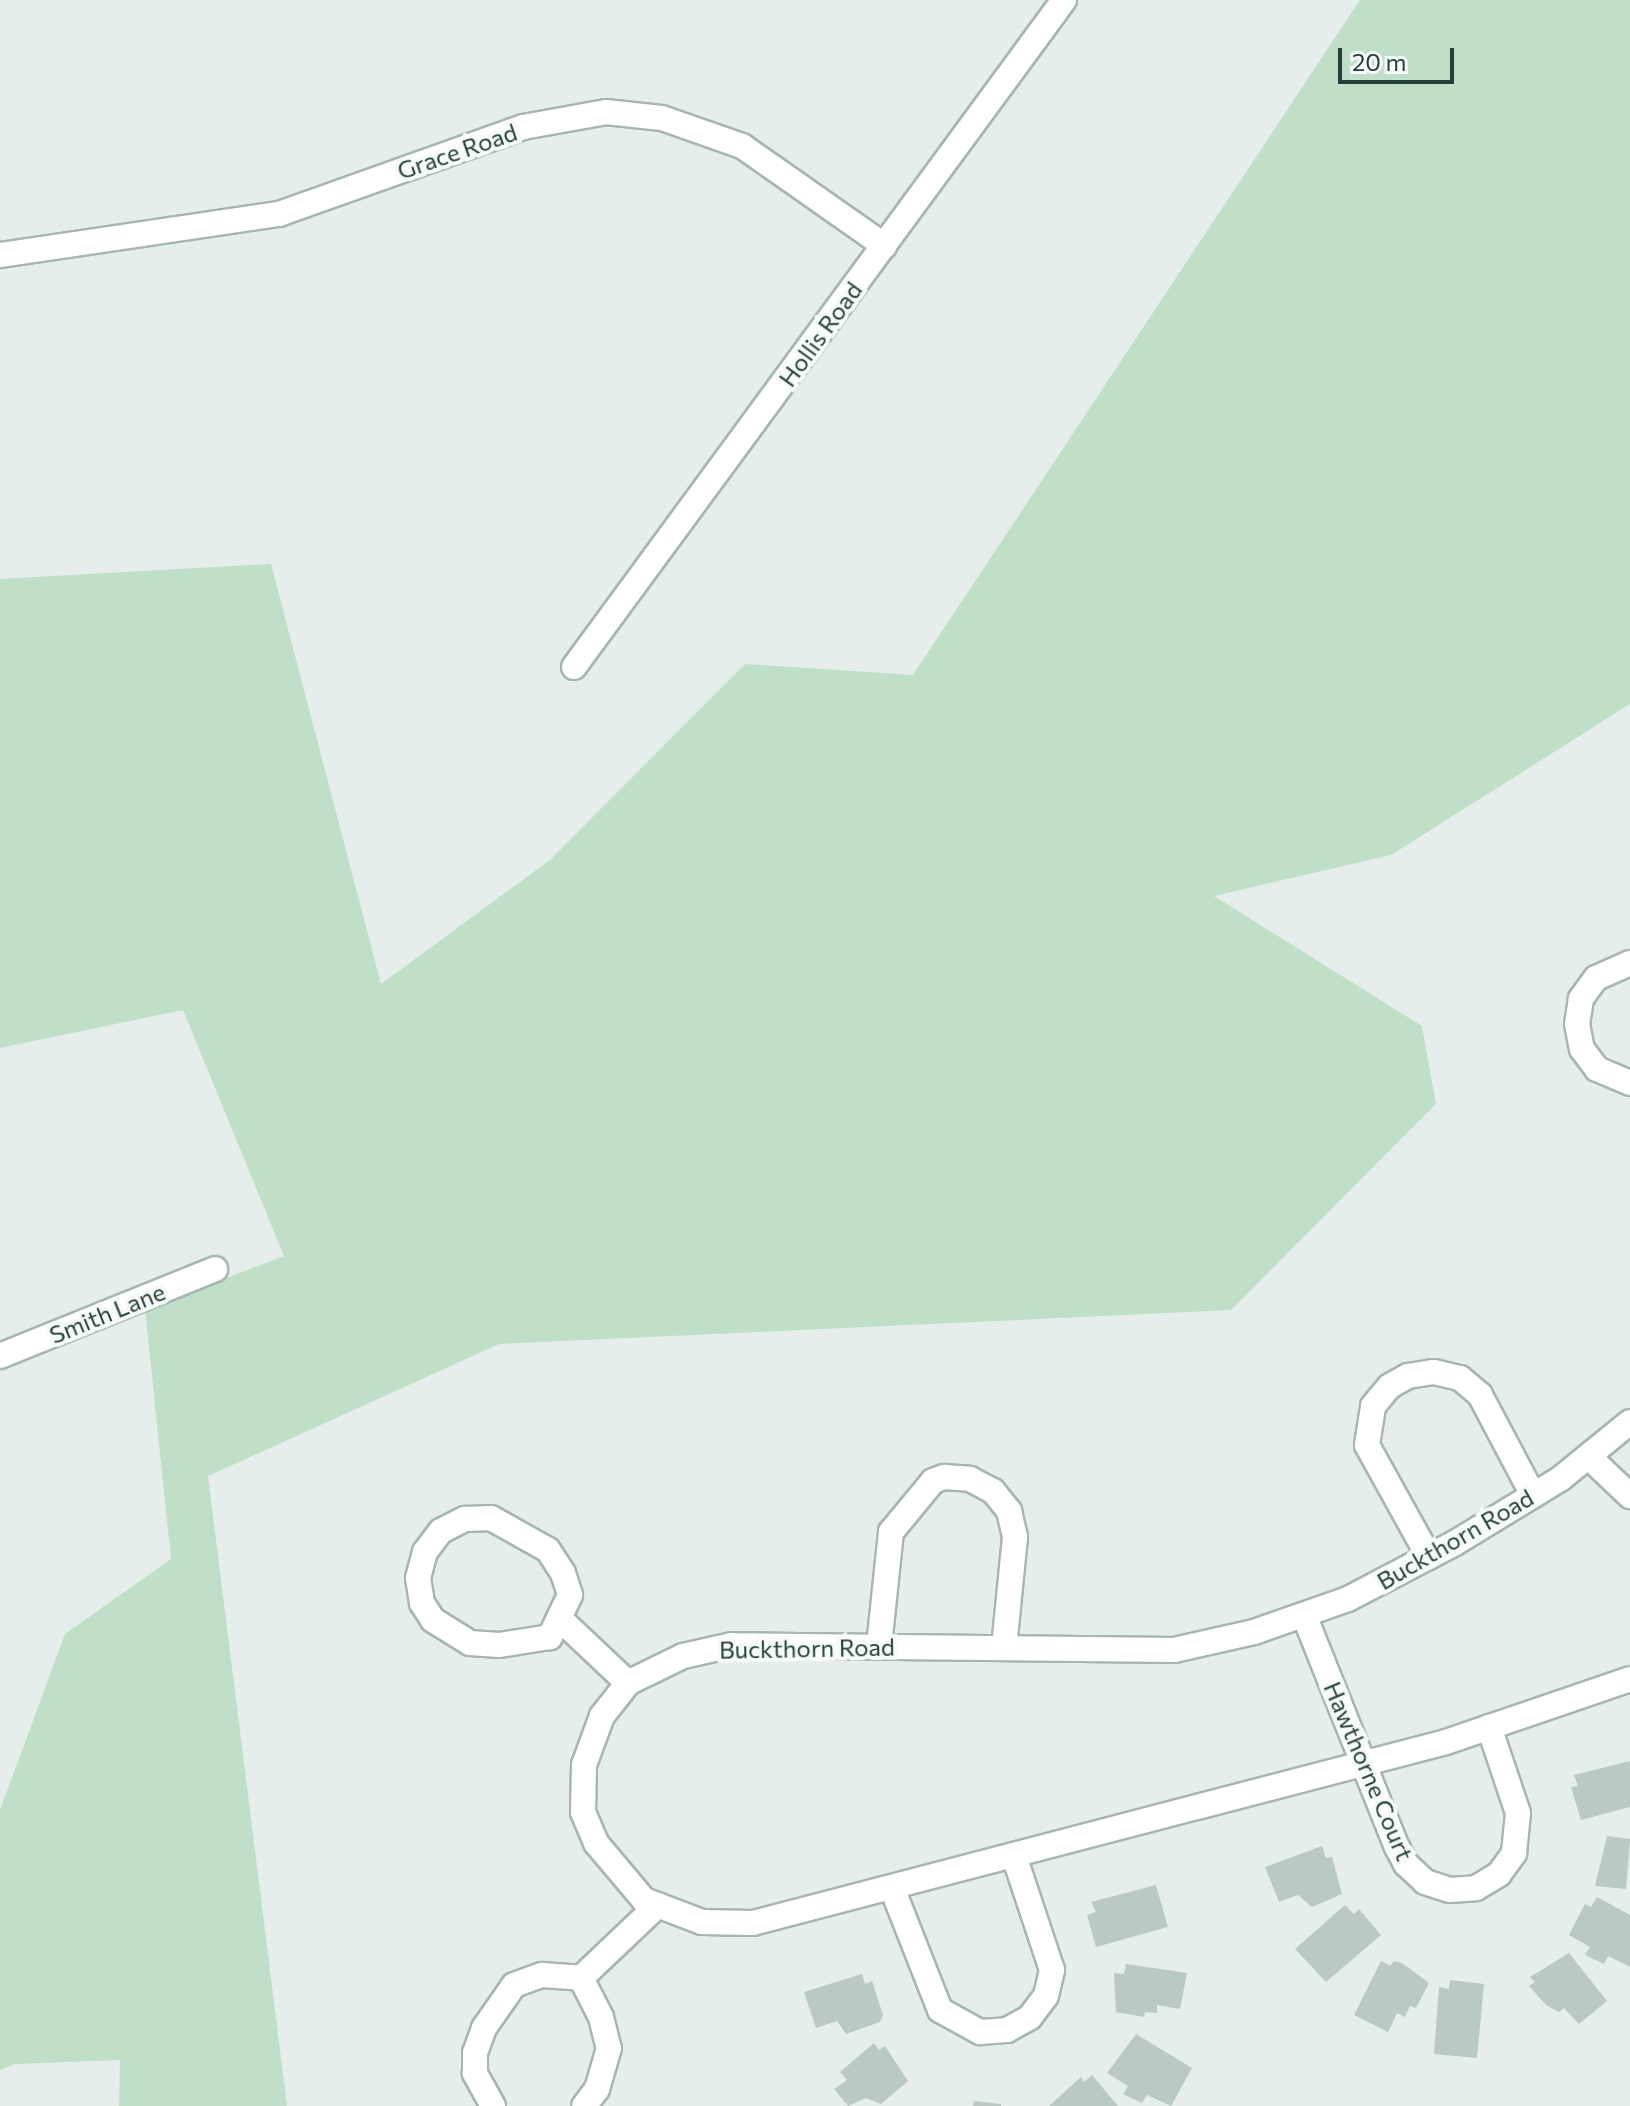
<!DOCTYPE html>
<style>
body{margin:0}
#map{position:relative;width:1630px;height:2106px;overflow:hidden;background:#e5eeea;font-family:Commissioner,sans-serif}
div>[style]{position:absolute}
[style*='--x']{left:calc(var(--x)*1px);top:calc(var(--y)*1px);width:calc(var(--w)*1px);rotate:calc(var(--a)*1deg)}
.green>*{inset:0;background:#bfdfc8}
.building>*{inset:0;background:#bac9c3}
.roads{filter:drop-shadow(2px 0 #a7b6b1) drop-shadow(-2px 0 #a7b6b1) drop-shadow(0 2px #a7b6b1) drop-shadow(0 -2px #a7b6b1)}
.minor>*{height:24px;margin:-12px;padding:0 12px;transform-origin:12px;border-radius:12px;background:#fff}
span{translate:-50% -50%;white-space:nowrap;text-align:center;line-height:1.15;-webkit-text-stroke:8px #f6faf8;paint-order:stroke}
.street-label{font-size:24px;color:#244039}
.scale{position:absolute;left:1338px;top:48px;width:116px;height:36px;box-sizing:border-box;border:4px solid #244039;border-top:0;padding-left:10px;font-size:24px;line-height:28px;white-space:nowrap;color:#244039;-webkit-text-stroke:6px #f6faf8;paint-order:stroke}
</style>
<div id="map">
<div class="green">
<i style="clip-path:polygon(1360px 0,1630px 0,1630px 704px,1391px 855px,1214px 896px,1422px 1026px,1436px 1104px,1231px 1310px,499px 1344px,208px 1476px,287px 2106px,119px 2106px,120px 2060px,15px 2064px,0 2070px,0 1810px,65px 1634px,171px 1559px,145px 1309px,284px 1256px,183px 1010px,0 1048px,0 579px,271px 564px,381px 984px,550px 860px,745px 664px,913px 675px)"></i>
</div>
<div class="building">
<i style="clip-path:polygon(1630px 1761px,1630px 1807px,1581px 1820px,1571px 1787px,1578px 1786px,1574px 1775px)"></i>
<i style="clip-path:polygon(1607px 1836px,1630px 1839px,1626px 1889px,1595px 1886px)"></i>
<i style="clip-path:polygon(1322px 1846px,1326px 1858px,1332px 1857px,1342px 1894px,1312px 1907px,1298px 1895px,1279px 1902px,1265px 1867px)"></i>
<i style="clip-path:polygon(1156px 1885px,1168px 1927px,1096px 1947px,1087px 1915px,1096px 1912px,1091px 1902px)"></i>
<i style="clip-path:polygon(1597px 1897px,1630px 1915px,1630px 1967px,1608px 1956px,1604px 1964px,1585px 1955px,1590px 1947px,1569px 1935px,1585px 1904px,1591px 1907px)"></i>
<i style="clip-path:polygon(1345px 1905px,1354px 1914px,1359px 1909px,1381px 1935px,1326px 1982px,1295px 1949px)"></i>
<i style="clip-path:polygon(1569px 1953px,1607px 2001px,1579px 2024px,1564px 2008px,1559px 2012px,1546px 2005px,1529px 1986px,1535px 1982px,1530px 1977px)"></i>
<i style="clip-path:polygon(1381px 1961px,1390px 1966px,1394px 1961px,1402px 1963px,1429px 1983px,1416px 2008px,1410px 2006px,1405px 2017px,1397px 2013px,1388px 2032px,1354px 2015px)"></i>
<i style="clip-path:polygon(1126px 1964px,1187px 1973px,1180px 2009px,1157px 2005px,1157px 2013px,1145px 2012px,1144px 2017px,1116px 2012px,1114px 1973px,1124px 1974px)"></i>
<i style="clip-path:polygon(862px 1974px,865px 1984px,872px 1981px,883px 2015px,880px 2022px,846px 2034px,837px 2021px,816px 2028px,804px 1992px)"></i>
<i style="clip-path:polygon(1450px 1980px,1484px 1984px,1477px 2058px,1434px 2054px,1439px 1987px,1449px 1989px)"></i>
<i style="clip-path:polygon(1136px 2034px,1192px 2068px,1171px 2106px,1147px 2095px,1142px 2103px,1123px 2094px,1128px 2086px,1107px 2073px)"></i>
<i style="clip-path:polygon(874px 2043px,879px 2050px,885px 2046px,908px 2081px,881px 2104px,866px 2098px,848px 2106px,834px 2089px,847px 2080px,840px 2072px)"></i>
<i style="clip-path:polygon(1092px 2075px,1118px 2106px,1049px 2106px,1081px 2077px,1084px 2082px)"></i>
<i style="clip-path:polygon(974px 2101px,1001px 2104px,1001px 2106px,973px 2106px)"></i>
</div>
<div class="roads">
<div class="minor">
<i style="--x:0;--y:255;--w:282;--a:-8.4"></i>
<i style="--x:279;--y:214;--w:259;--a:-19.6"></i>
<i style="--x:523;--y:127;--w:84;--a:-10.2"></i>
<i style="--x:606;--y:112;--w:56;--a:6.1"></i>
<i style="--x:662;--y:118;--w:85;--a:19.3"></i>
<i style="--x:742;--y:146;--w:174;--a:35"></i>
<i style="--x:574;--y:667;--w:828;--a:-53.7"></i>
<i style="--x:1630;--y:963;--w:37;--a:156"></i>
<i style="--x:1596;--y:978;--w:26;--a:126"></i>
<i style="--x:1581;--y:999;--w:25;--a:99"></i>
<i style="--x:1577;--y:1024;--w:25;--a:79"></i>
<i style="--x:1582;--y:1049;--w:25;--a:53"></i>
<i style="--x:1597;--y:1069;--w:36;--a:23"></i>
<i style="--x:0;--y:1356;--w:232;--a:-22"></i>
<i style="--x:1630;--y:1422;--w:90;--a:140.8"></i>
<i style="--x:1560;--y:1479;--w:123;--a:148.6"></i>
<i style="--x:1455;--y:1543;--w:121;--a:152.4"></i>
<i style="--x:1348;--y:1599;--w:100;--a:160.7"></i>
<i style="--x:1254;--y:1632;--w:82;--a:167.3"></i>
<i style="--x:1174;--y:1650;--w:442;--a:-179.4"></i>
<i style="--x:732;--y:1645;--w:50;--a:167.3"></i>
<i style="--x:683;--y:1656;--w:61;--a:153.9"></i>
<i style="--x:628;--y:1683;--w:42;--a:128.2"></i>
<i style="--x:602;--y:1716;--w:52;--a:110.2"></i>
<i style="--x:584;--y:1765;--w:47;--a:91.2"></i>
<i style="--x:583;--y:1812;--w:34;--a:67"></i>
<i style="--x:596;--y:1843;--w:75;--a:49.9"></i>
<i style="--x:644;--y:1900;--w:62;--a:20.8"></i>
<i style="--x:702;--y:1922;--w:51;--a:1.1"></i>
<i style="--x:753;--y:1923;--w:716;--a:-14.64"></i>
<i style="--x:1446;--y:1742;--w:194;--a:-18.9"></i>
<i style="--x:1589;--y:1457;--w:57;--a:43.6"></i>
<i style="--x:491;--y:1518;--w:65;--a:29.3"></i>
<i style="--x:548;--y:1550;--w:27;--a:57"></i>
<i style="--x:563;--y:1573;--w:23;--a:72"></i>
<i style="--x:570;--y:1595;--w:47;--a:115.5"></i>
<i style="--x:550;--y:1637;--w:52;--a:171.1"></i>
<i style="--x:499;--y:1645;--w:29;--a:-176"></i>
<i style="--x:470;--y:1643;--w:44;--a:-148.1"></i>
<i style="--x:433;--y:1620;--w:20;--a:-123"></i>
<i style="--x:422;--y:1603;--w:25;--a:-99"></i>
<i style="--x:418;--y:1578;--w:27;--a:-75"></i>
<i style="--x:425;--y:1552;--w:26;--a:-53"></i>
<i style="--x:441;--y:1531;--w:27;--a:-27"></i>
<i style="--x:465;--y:1519;--w:26;--a:-2"></i>
<i style="--x:1429;--y:1557;--w:128;--a:-119"></i>
<i style="--x:1367;--y:1445;--w:39;--a:-81"></i>
<i style="--x:1373;--y:1406;--w:26;--a:-50"></i>
<i style="--x:1390;--y:1386;--w:21;--a:-29"></i>
<i style="--x:1408;--y:1376;--w:26;--a:-9"></i>
<i style="--x:1434;--y:1372;--w:27;--a:13"></i>
<i style="--x:1460;--y:1378;--w:26;--a:40"></i>
<i style="--x:1480;--y:1395;--w:113;--a:62.1"></i>
<i style="--x:1304;--y:1615;--w:250;--a:68.2"></i>
<i style="--x:1397;--y:1847;--w:19;--a:62"></i>
<i style="--x:1406;--y:1864;--w:26;--a:43"></i>
<i style="--x:1425;--y:1882;--w:26;--a:18"></i>
<i style="--x:1450;--y:1890;--w:26;--a:-4"></i>
<i style="--x:1476;--y:1888;--w:27;--a:-31"></i>
<i style="--x:1499;--y:1874;--w:26;--a:-54"></i>
<i style="--x:1514;--y:1853;--w:40;--a:-84.3"></i>
<i style="--x:1518;--y:1813;--w:91;--a:-108.6"></i>
<i style="--x:559;--y:1618;--w:95;--a:43.3"></i>
<i style="--x:879;--y:1646;--w:115;--a:-84"></i>
<i style="--x:891;--y:1532;--w:66;--a:-50.5"></i>
<i style="--x:933;--y:1481;--w:12;--a:-20"></i>
<i style="--x:944;--y:1477;--w:26;--a:4"></i>
<i style="--x:970;--y:1479;--w:26;--a:28"></i>
<i style="--x:993;--y:1491;--w:26;--a:51"></i>
<i style="--x:1009;--y:1511;--w:27;--a:77"></i>
<i style="--x:1015;--y:1537;--w:111;--a:95.7"></i>
<i style="--x:892;--y:1888;--w:131;--a:68.5"></i>
<i style="--x:940;--y:2010;--w:46;--a:28.8"></i>
<i style="--x:980;--y:2032;--w:27;--a:-4"></i>
<i style="--x:1007;--y:2030;--w:26;--a:-29"></i>
<i style="--x:1030;--y:2017;--w:26;--a:-53"></i>
<i style="--x:1046;--y:1996;--w:27;--a:-77"></i>
<i style="--x:1052;--y:1970;--w:120;--a:-108.4"></i>
<i style="--x:581;--y:1978;--w:106;--a:-43.5"></i>
<i style="--x:493;--y:2106;--w:38;--a:-119"></i>
<i style="--x:475;--y:2073;--w:20;--a:-90"></i>
<i style="--x:475;--y:2053;--w:27;--a:-70"></i>
<i style="--x:484;--y:2028;--w:52;--a:-55.1"></i>
<i style="--x:514;--y:1985;--w:30;--a:-20"></i>
<i style="--x:542;--y:1975;--w:39;--a:4"></i>
<i style="--x:581;--y:1978;--w:44;--a:62.9"></i>
<i style="--x:601;--y:2017;--w:32;--a:76"></i>
<i style="--x:609;--y:2048;--w:43;--a:106.3"></i>
<i style="--x:597;--y:2089;--w:21;--a:127"></i>
</div>
</div>
<div class="street-label">
<span style="left:457px;top:151px;rotate:-19deg">Grace Road</span>
<span style="left:820px;top:334px;rotate:-54deg">Hollis Road</span>
<span style="left:107px;top:1313px;rotate:-22deg">Smith Lane</span>
<span style="left:1455px;top:1539px;rotate:-30deg">Buckthorn Road</span>
<span style="left:807px;top:1648px;rotate:-1deg">Buckthorn Road</span>
<span style="left:1369px;top:1771px;rotate:67deg">Hawthorne Court</span>
</div>
<div class="scale">20 m</div>
</div>
